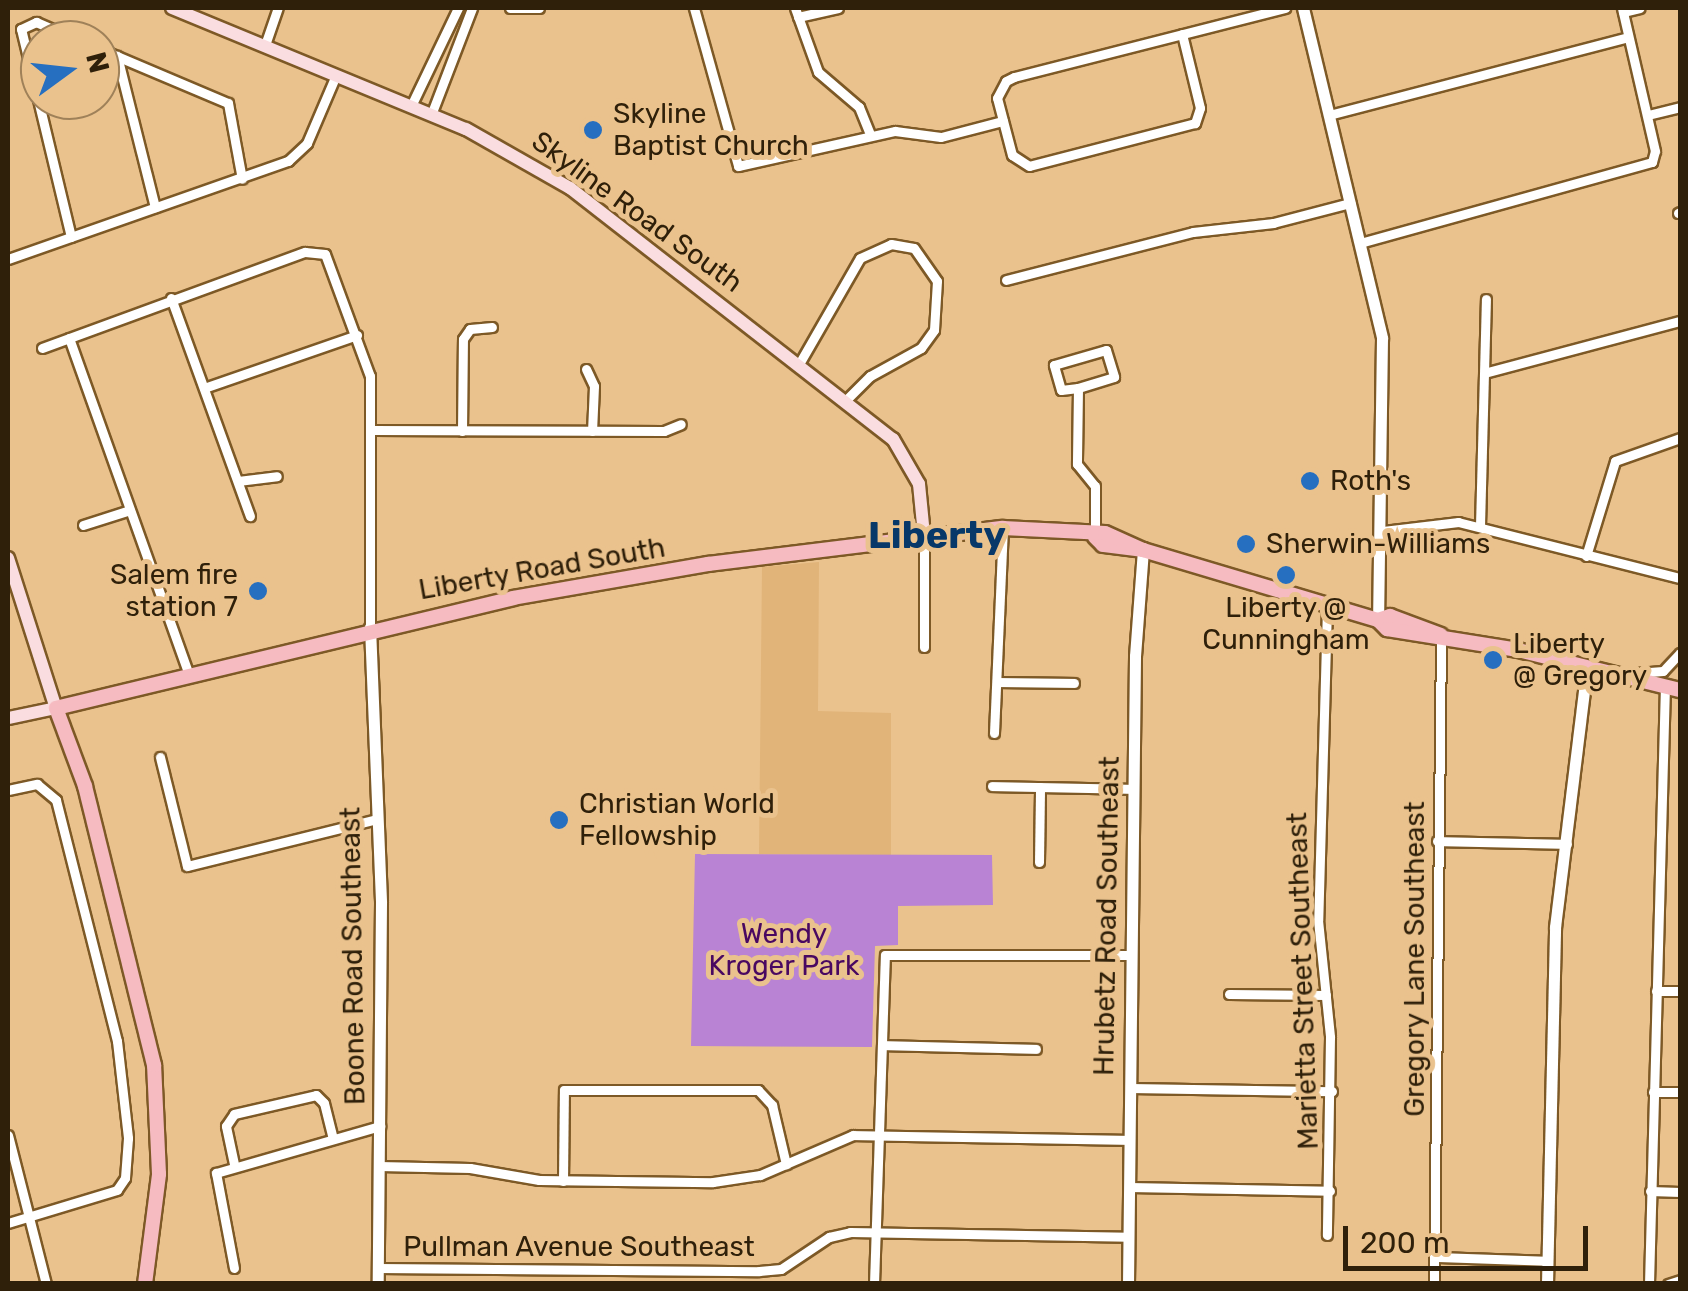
<!DOCTYPE html>
<style>
body{margin:0}
#map{position:relative;width:1688px;height:1291px;overflow:hidden;background:#eac28d;font-family:Rubik,sans-serif}
div>[style]{position:absolute}
[style*='--x']{left:calc(var(--x)*1px);top:calc(var(--y)*1px);width:calc(var(--w)*1px);rotate:calc(var(--a)*1deg)}
.built>*{inset:0;background:#e1b479}
.green>*{inset:0;background:#b983d4}
.roads{filter:drop-shadow(2px 0 #7d5926) drop-shadow(-2px 0 #7d5926) drop-shadow(0 2px #7d5926) drop-shadow(0 -2px #7d5926)}
.minor>*{height:9px;margin:-4.5px;padding:0 4.5px;transform-origin:4.5px;border-radius:4.5px;background:#fff}
.tertiary>*{height:11px;margin:-5.5px;padding:0 5.5px;transform-origin:5.5px;border-radius:5.5px;background:#fff}
.secondary>*{height:12px;margin:-6px;padding:0 6px;transform-origin:6px;border-radius:6px;background:#fadde0}
.primary>*{height:14px;margin:-7px;padding:0 7px;transform-origin:7px;border-radius:7px;background:#f6bbc1}
.dots>*{width:28px;height:28px;translate:-50% -50%;box-sizing:border-box;border:5px solid #eac28d;border-radius:50%}
span{translate:-50% -50%;white-space:nowrap;text-align:center;line-height:1.15;-webkit-text-stroke:10px #eac28d;paint-order:stroke}
.poi-label{font-size:28px;color:#2f200a}
.left{translate:0 -50%;text-align:left}
.right{translate:-100% -50%;text-align:right}
.street-label{font-size:28px;color:#2f200a}
.park-label{font-size:28px;color:#490861}
.district-label{font-size:38px;color:#073869;font-weight:700}
.frame{position:absolute;inset:0;border:10px solid #2f200a;pointer-events:none}
.north{position:absolute;left:20px;top:20px;width:100px;height:100px;box-sizing:border-box;background:#eac28d;border:2px solid #9f8159;border-radius:50%;rotate:75deg;font-size:28px;font-weight:700;line-height:40px;text-align:center;color:#2f200a}
.north::after{content:'';display:block;margin:auto;width:35px;height:45px;background:#266fc0;clip-path:polygon(50% 0,100% 100%,50% 72%,0 100%)}
.scale{position:absolute;left:1343px;top:1226px;width:245px;height:45px;box-sizing:border-box;border:5px solid #2f200a;border-top:0;padding-left:12px;font-size:30px;line-height:35px;white-space:nowrap;color:#2f200a;-webkit-text-stroke:8px #eac28d;paint-order:stroke}
</style>
<div id="map">
<div class="built">
<i style="clip-path:polygon(819px 562px,818px 711px,891px 713px,891px 855px,759px 854px,762px 567px)"></i>
</div>
<div class="green">
<i style="clip-path:polygon(695px 854px,992px 855px,993px 905px,898px 906px,898px 945px,875px 946px,872px 1047px,691px 1046px)"></i>
</div>
<div class="roads">
<div class="minor">
<i style="--x:510;--y:8;--w:29;--a:0"></i>
<i style="--x:694;--y:8;--w:164;--a:74.4"></i>
<i style="--x:738;--y:166;--w:161;--a:-12.6"></i>
<i style="--x:895;--y:131;--w:46;--a:7.4"></i>
<i style="--x:941;--y:137;--w:64;--a:-14.5"></i>
<i style="--x:795;--y:8;--w:68;--a:70.2"></i>
<i style="--x:818;--y:72;--w:54;--a:40.5"></i>
<i style="--x:859;--y:107;--w:31;--a:68"></i>
<i style="--x:1623;--y:12;--w:17;--a:-13"></i>
<i style="--x:798;--y:17;--w:41;--a:-12.7"></i>
<i style="--x:1182;--y:34;--w:76;--a:76.3"></i>
<i style="--x:1200;--y:108;--w:16;--a:108"></i>
<i style="--x:1195;--y:123;--w:171;--a:165.5"></i>
<i style="--x:1029;--y:166;--w:20;--a:-147"></i>
<i style="--x:1012;--y:155;--w:59;--a:-104.7"></i>
<i style="--x:997;--y:98;--w:19;--a:-62"></i>
<i style="--x:1006;--y:81;--w:9;--a:-27"></i>
<i style="--x:1014;--y:77;--w:280;--a:-14.3"></i>
<i style="--x:265;--y:45;--w:39;--a:-71"></i>
<i style="--x:100;--y:49;--w:139;--a:22.9"></i>
<i style="--x:228;--y:103;--w:77;--a:79.6"></i>
<i style="--x:117;--y:56;--w:156;--a:75.9"></i>
<i style="--x:411;--y:106;--w:109;--a:-64.4"></i>
<i style="--x:431;--y:115;--w:115;--a:-69"></i>
<i style="--x:1329;--y:115;--w:309;--a:-14.6"></i>
<i style="--x:1648;--y:115;--w:33;--a:-14"></i>
<i style="--x:1678;--y:213;--w:2;--a:-27"></i>
<i style="--x:71;--y:237;--w:214;--a:-103.5"></i>
<i style="--x:21;--y:29;--w:17;--a:-25"></i>
<i style="--x:36;--y:22;--w:46;--a:23.2"></i>
<i style="--x:1360;--y:243;--w:303;--a:-15.5"></i>
<i style="--x:1652;--y:162;--w:11;--a:-75"></i>
<i style="--x:1655;--y:151;--w:147;--a:-103"></i>
<i style="--x:8;--y:259;--w:297;--a:-19.3"></i>
<i style="--x:288;--y:161;--w:26;--a:-43"></i>
<i style="--x:307;--y:143;--w:74;--a:-66.9"></i>
<i style="--x:1006;--y:280;--w:193;--a:-14.4"></i>
<i style="--x:1193;--y:232;--w:81;--a:-6.4"></i>
<i style="--x:1273;--y:223;--w:80;--a:-14.6"></i>
<i style="--x:171;--y:298;--w:232;--a:70.1"></i>
<i style="--x:69;--y:338;--w:358;--a:70.4"></i>
<i style="--x:42;--y:348;--w:280;--a:-20.1"></i>
<i style="--x:305;--y:252;--w:20;--a:6"></i>
<i style="--x:325;--y:254;--w:130;--a:69.8"></i>
<i style="--x:370;--y:376;--w:251;--a:90"></i>
<i style="--x:799;--y:364;--w:122;--a:-60.1"></i>
<i style="--x:860;--y:258;--w:34;--a:-24"></i>
<i style="--x:891;--y:244;--w:23;--a:10"></i>
<i style="--x:914;--y:248;--w:40;--a:55.1"></i>
<i style="--x:937;--y:281;--w:49;--a:93.5"></i>
<i style="--x:934;--y:330;--w:22;--a:126"></i>
<i style="--x:921;--y:348;--w:58;--a:151.2"></i>
<i style="--x:870;--y:376;--w:34;--a:135"></i>
<i style="--x:586;--y:369;--w:19;--a:65"></i>
<i style="--x:594;--y:386;--w:45;--a:92.5"></i>
<i style="--x:1488;--y:372;--w:199;--a:-14.9"></i>
<i style="--x:204;--y:388;--w:162;--a:-19.1"></i>
<i style="--x:1078;--y:388;--w:17;--a:173"></i>
<i style="--x:1061;--y:390;--w:26;--a:-106"></i>
<i style="--x:1054;--y:365;--w:54;--a:-16.1"></i>
<i style="--x:1106;--y:350;--w:28;--a:73"></i>
<i style="--x:1114;--y:377;--w:38;--a:163"></i>
<i style="--x:1078;--y:388;--w:76;--a:90.8"></i>
<i style="--x:1077;--y:464;--w:28;--a:51"></i>
<i style="--x:1095;--y:486;--w:48;--a:90"></i>
<i style="--x:372;--y:430;--w:292;--a:0.2"></i>
<i style="--x:664;--y:431;--w:18;--a:-22"></i>
<i style="--x:462;--y:431;--w:92;--a:-89.4"></i>
<i style="--x:463;--y:339;--w:12;--a:-55"></i>
<i style="--x:470;--y:329;--w:22;--a:-5"></i>
<i style="--x:238;--y:481;--w:39;--a:-7"></i>
<i style="--x:83;--y:525;--w:49;--a:-17.7"></i>
<i style="--x:1480;--y:526;--w:227;--a:-88.5"></i>
<i style="--x:1383;--y:531;--w:76;--a:-6.8"></i>
<i style="--x:1458;--y:522;--w:229;--a:14.2"></i>
<i style="--x:1586;--y:556;--w:99;--a:-73"></i>
<i style="--x:1615;--y:461;--w:69;--a:-19.5"></i>
<i style="--x:1327;--y:607;--w:313;--a:91.6"></i>
<i style="--x:1318;--y:920;--w:118;--a:84.1"></i>
<i style="--x:1330;--y:1037;--w:198;--a:90.9"></i>
<i style="--x:924;--y:647;--w:112;--a:-90"></i>
<i style="--x:1622;--y:674;--w:41;--a:-4.2"></i>
<i style="--x:1663;--y:671;--w:25;--a:-47"></i>
<i style="--x:1000;--y:682;--w:74;--a:0.8"></i>
<i style="--x:994;--y:733;--w:205;--a:-87.5"></i>
<i style="--x:160;--y:757;--w:112;--a:76.1"></i>
<i style="--x:187;--y:866;--w:196;--a:-13.9"></i>
<i style="--x:992;--y:786;--w:142;--a:1.2"></i>
<i style="--x:8;--y:790;--w:30;--a:-12"></i>
<i style="--x:37;--y:784;--w:25;--a:40"></i>
<i style="--x:56;--y:800;--w:249;--a:75.8"></i>
<i style="--x:117;--y:1041;--w:98;--a:83.5"></i>
<i style="--x:128;--y:1138;--w:40;--a:94.3"></i>
<i style="--x:125;--y:1178;--w:14;--a:124"></i>
<i style="--x:117;--y:1190;--w:114;--a:163.2"></i>
<i style="--x:1437;--y:841;--w:130;--a:1.3"></i>
<i style="--x:1039;--y:862;--w:75;--a:-89.2"></i>
<i style="--x:1656;--y:991;--w:24;--a:0"></i>
<i style="--x:1229;--y:994;--w:97;--a:0.6"></i>
<i style="--x:883;--y:1045;--w:153;--a:1.5"></i>
<i style="--x:1130;--y:1088;--w:202;--a:0.9"></i>
<i style="--x:1653;--y:1092;--w:27;--a:0"></i>
<i style="--x:8;--y:1135;--w:154;--a:75.7"></i>
<i style="--x:234;--y:1164;--w:39;--a:-102"></i>
<i style="--x:226;--y:1126;--w:14;--a:-56"></i>
<i style="--x:234;--y:1114;--w:84;--a:-13"></i>
<i style="--x:316;--y:1095;--w:11;--a:45"></i>
<i style="--x:324;--y:1103;--w:36;--a:76"></i>
<i style="--x:379;--y:1166;--w:91;--a:1.3"></i>
<i style="--x:470;--y:1168;--w:70;--a:9.9"></i>
<i style="--x:539;--y:1180;--w:174;--a:0.7"></i>
<i style="--x:713;--y:1182;--w:48;--a:-8.5"></i>
<i style="--x:760;--y:1175;--w:101;--a:-23.3"></i>
<i style="--x:853;--y:1135;--w:276;--a:1"></i>
<i style="--x:563;--y:1181;--w:91;--a:-89.4"></i>
<i style="--x:564;--y:1090;--w:194;--a:0"></i>
<i style="--x:758;--y:1090;--w:21;--a:47"></i>
<i style="--x:772;--y:1105;--w:61;--a:76.7"></i>
<i style="--x:1129;--y:1187;--w:201;--a:1.1"></i>
<i style="--x:1650;--y:1191;--w:30;--a:2"></i>
<i style="--x:1435;--y:1257;--w:113;--a:2"></i>
<i style="--x:234;--y:1268;--w:97;--a:-100.7"></i>
<i style="--x:216;--y:1173;--w:171;--a:-16"></i>
<i style="--x:378;--y:1268;--w:381;--a:0.5"></i>
<i style="--x:759;--y:1271;--w:22;--a:-5"></i>
<i style="--x:781;--y:1269;--w:58;--a:-33.7"></i>
<i style="--x:829;--y:1237;--w:22;--a:-13"></i>
<i style="--x:850;--y:1232;--w:278;--a:1"></i>
<i style="--x:874;--y:1284;--w:329;--a:-88.1"></i>
<i style="--x:885;--y:955;--w:247;--a:0"></i>
<i style="--x:1434;--y:1284;--w:647;--a:-89.38"></i>
<i style="--x:1649;--y:1284;--w:598;--a:-88.47"></i>
<i style="--x:1668;--y:1284;--w:13;--a:-18"></i>
</div>
<div class="tertiary">
<i style="--x:1303;--y:8;--w:339;--a:76.5"></i>
<i style="--x:1382;--y:338;--w:282;--a:90.8"></i>
<i style="--x:370;--y:627;--w:276;--a:87.7"></i>
<i style="--x:381;--y:903;--w:381;--a:90.5"></i>
<i style="--x:1128;--y:1284;--w:628;--a:-89.36"></i>
<i style="--x:1135;--y:656;--w:106;--a:-85.7"></i>
<i style="--x:1547;--y:1284;--w:357;--a:-88.7"></i>
<i style="--x:1555;--y:927;--w:262;--a:-83"></i>
</div>
<div class="secondary">
<i style="--x:172;--y:8;--w:318;--a:22.4"></i>
<i style="--x:466;--y:129;--w:120;--a:29.6"></i>
<i style="--x:570;--y:188;--w:409;--a:37.9"></i>
<i style="--x:893;--y:439;--w:52;--a:60"></i>
<i style="--x:919;--y:484;--w:51;--a:84.4"></i>
<i style="--x:8;--y:558;--w:157;--a:72.3"></i>
<i style="--x:56;--y:708;--w:49;--a:168.2"></i>
</div>
<div class="primary">
<i style="--x:1095;--y:537;--w:11;--a:45"></i>
<i style="--x:1103;--y:545;--w:40;--a:7.1"></i>
<i style="--x:1378;--y:620;--w:13;--a:-18"></i>
<i style="--x:1390;--y:616;--w:54;--a:20.4"></i>
<i style="--x:145;--y:1284;--w:111;--a:-82.7"></i>
<i style="--x:159;--y:1174;--w:109;--a:-92.6"></i>
<i style="--x:154;--y:1065;--w:287;--a:-103.9"></i>
<i style="--x:85;--y:786;--w:83;--a:-110.4"></i>
<i style="--x:56;--y:708;--w:470;--a:-13.5"></i>
<i style="--x:513;--y:598;--w:198;--a:-9.9"></i>
<i style="--x:708;--y:564;--w:297;--a:-7"></i>
<i style="--x:1003;--y:528;--w:102;--a:2.8"></i>
<i style="--x:1105;--y:533;--w:42;--a:24.1"></i>
<i style="--x:1143;--y:550;--w:245;--a:16.6"></i>
<i style="--x:1378;--y:620;--w:13;--a:45"></i>
<i style="--x:1387;--y:629;--w:133;--a:9.1"></i>
<i style="--x:1518;--y:650;--w:167;--a:13.9"></i>
</div>
</div>
<div class="dots">
<i style="left:593px;top:130px;background:#266fc0"></i>
<i style="left:1310px;top:481px;background:#266fc0"></i>
<i style="left:1246px;top:544px;background:#266fc0"></i>
<i style="left:1286px;top:575px;background:#266fc0"></i>
<i style="left:258px;top:591px;background:#266fc0"></i>
<i style="left:1493px;top:660px;background:#266fc0"></i>
<i style="left:559px;top:820px;background:#266fc0"></i>
</div>
<div class="poi-label">
<span class="left" style="left:613px;top:130px">Skyline<br>Baptist Church</span>
<span class="left" style="left:1330px;top:481px">Roth's</span>
<span class="left" style="left:1266px;top:544px">Sherwin-Williams</span>
<span class="right" style="left:238px;top:591px">Salem fire<br>station 7</span>
<span style="left:1286px;top:624px">Liberty @<br>Cunningham</span>
<span class="left" style="left:1513px;top:660px">Liberty<br>@ Gregory</span>
<span class="left" style="left:579px;top:820px">Christian World<br>Fellowship</span>
</div>
<div class="street-label">
<span style="left:637px;top:212px;rotate:36deg">Skyline Road South</span>
<span style="left:542px;top:569px;rotate:-10deg">Liberty Road South</span>
<span style="left:1107px;top:916px;rotate:-89deg">Hrubetz Road Southeast</span>
<span style="left:353px;top:956px;rotate:-91deg">Boone Road Southeast</span>
<span style="left:1415px;top:959px;rotate:-90deg">Gregory Lane Southeast</span>
<span style="left:1303px;top:981px;rotate:-92deg">Marietta Street Southeast</span>
<span style="left:579px;top:1247px">Pullman Avenue Southeast</span>
</div>
<div class="park-label">
<span style="left:784px;top:950px">Wendy<br>Kroger Park</span>
</div>
<div class="district-label">
<span style="left:937px;top:536px">Liberty</span>
</div>
<div class="frame"></div>
<div class="north">N</div>
<div class="scale">200 m</div>
</div>
